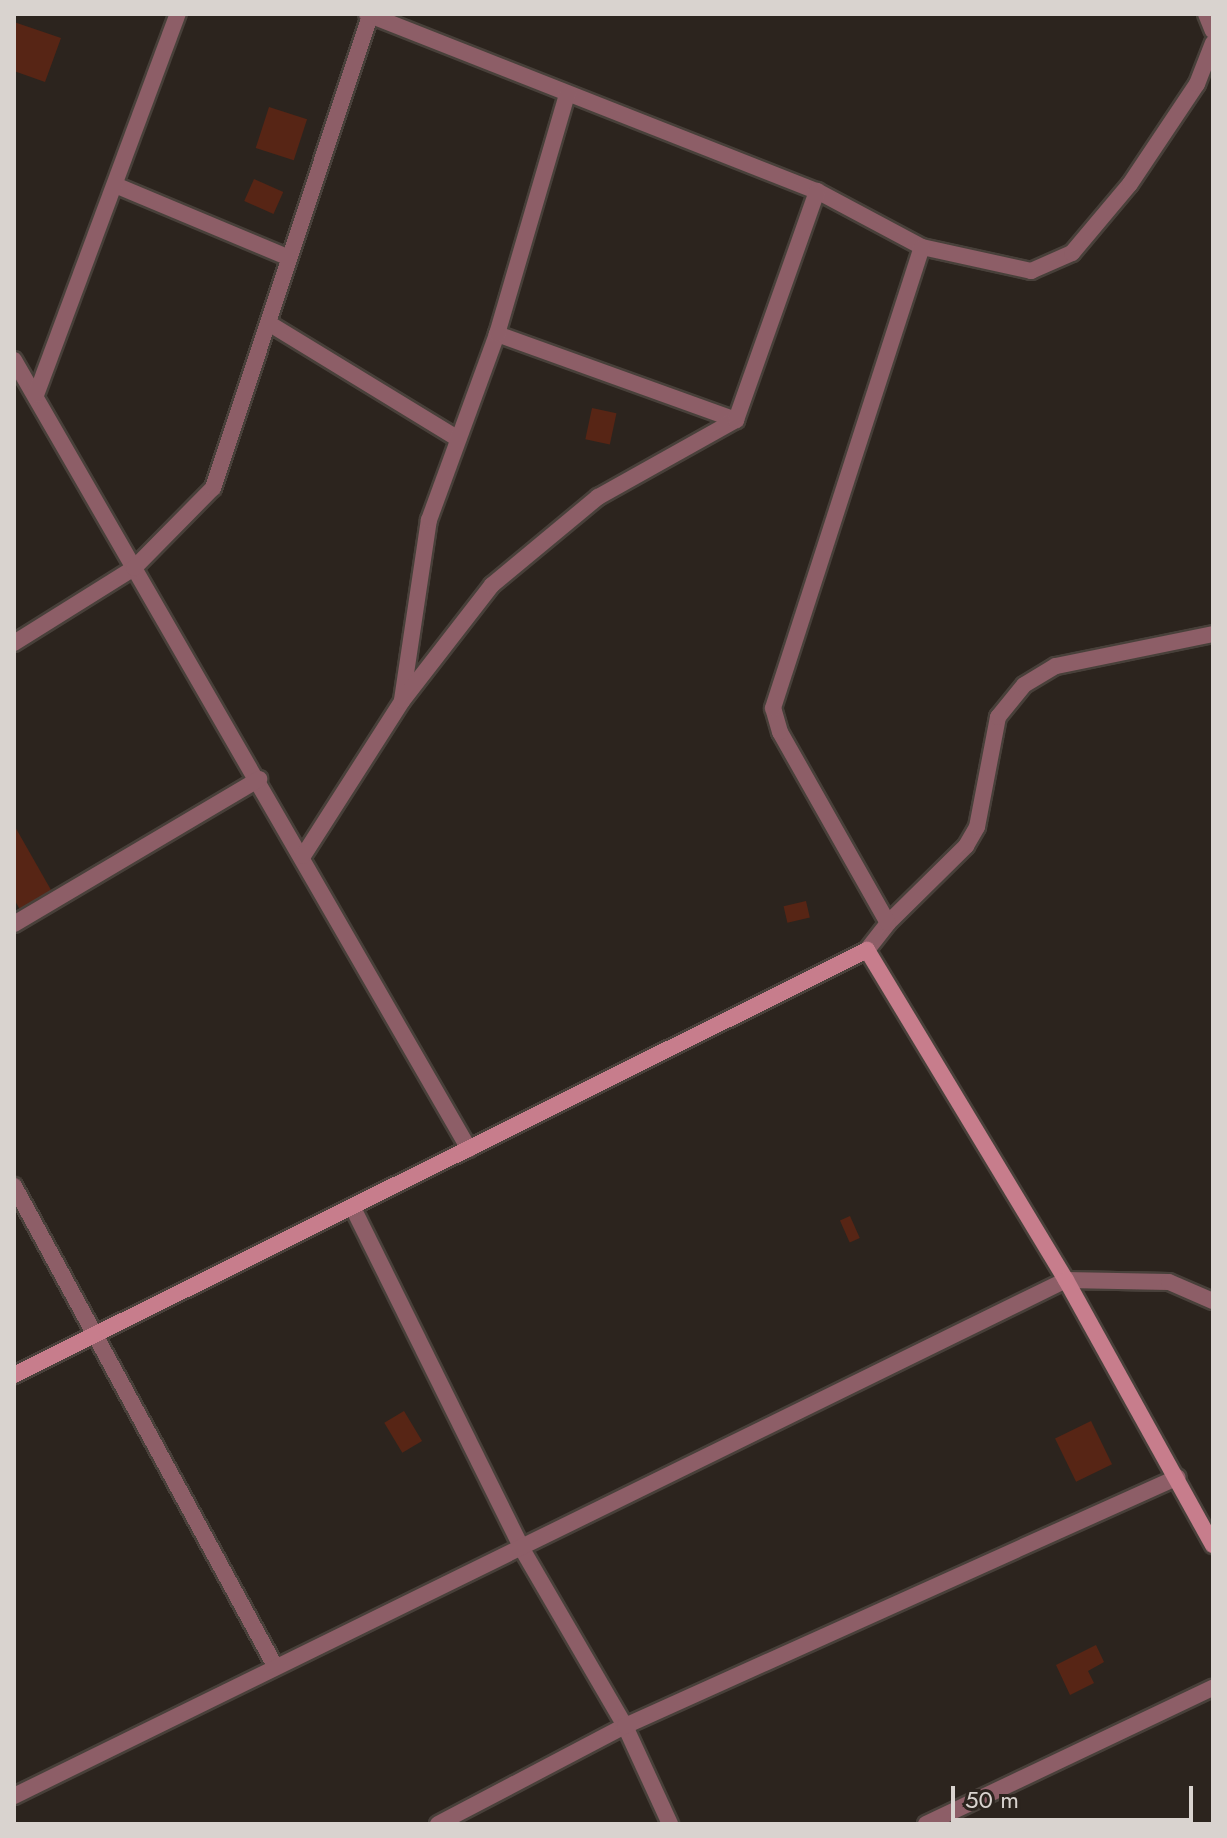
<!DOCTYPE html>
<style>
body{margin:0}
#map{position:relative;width:1227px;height:1838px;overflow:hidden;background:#2c241e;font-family:Jost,sans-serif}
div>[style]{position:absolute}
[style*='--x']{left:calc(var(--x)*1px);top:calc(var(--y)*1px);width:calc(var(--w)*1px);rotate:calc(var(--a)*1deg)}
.building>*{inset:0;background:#572515;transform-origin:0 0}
.roads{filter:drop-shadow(2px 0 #48403a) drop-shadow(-2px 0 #48403a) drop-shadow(0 2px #48403a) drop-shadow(0 -2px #48403a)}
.street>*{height:16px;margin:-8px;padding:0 8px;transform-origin:8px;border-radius:8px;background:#8d5e67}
.secondary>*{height:16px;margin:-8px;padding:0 8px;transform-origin:8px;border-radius:8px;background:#c77d8c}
span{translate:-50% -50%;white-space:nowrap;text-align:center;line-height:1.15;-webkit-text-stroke:7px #2c241e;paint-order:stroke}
.frame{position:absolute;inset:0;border:16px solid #d9d3cf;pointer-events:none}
.scale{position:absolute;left:951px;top:1786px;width:242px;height:36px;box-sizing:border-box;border:4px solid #d9d3cf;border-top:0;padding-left:10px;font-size:24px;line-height:28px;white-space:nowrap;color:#d9d3cf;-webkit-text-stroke:6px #2c241e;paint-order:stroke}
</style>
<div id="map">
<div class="building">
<i style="clip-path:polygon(14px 22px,61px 38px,45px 82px,14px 71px)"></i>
<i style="left:269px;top:107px;width:40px;height:43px;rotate:18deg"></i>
<i style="left:254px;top:179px;width:32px;height:24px;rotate:24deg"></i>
<i style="left:592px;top:408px;width:25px;height:32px;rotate:12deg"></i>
<i style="clip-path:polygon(14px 825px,55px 897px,23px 915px,14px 899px)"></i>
<i style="left:806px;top:901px;width:17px;height:23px;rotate:77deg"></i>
<i style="left:850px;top:1216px;width:24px;height:11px;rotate:66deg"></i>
<i style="left:404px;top:1411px;width:35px;height:23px;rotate:59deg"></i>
<i style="left:1091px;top:1421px;width:48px;height:40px;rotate:64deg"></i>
<i style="clip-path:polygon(1096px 1645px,1104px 1662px,1088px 1671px,1094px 1683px,1070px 1695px,1056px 1665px)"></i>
</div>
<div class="roads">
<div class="street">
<i style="--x:367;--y:14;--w:484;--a:21.5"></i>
<i style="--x:817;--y:191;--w:119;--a:28.1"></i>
<i style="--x:922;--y:247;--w:112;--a:12.4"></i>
<i style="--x:1031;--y:271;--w:45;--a:-23.7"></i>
<i style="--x:1072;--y:253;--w:90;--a:-50"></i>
<i style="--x:1130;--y:184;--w:120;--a:-56.2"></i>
<i style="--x:1197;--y:84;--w:44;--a:-68.7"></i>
<i style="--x:1206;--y:14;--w:18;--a:68"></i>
<i style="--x:115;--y:185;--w:186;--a:22.7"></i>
<i style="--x:270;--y:324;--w:219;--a:31.4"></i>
<i style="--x:497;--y:334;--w:254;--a:19.8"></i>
<i style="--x:14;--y:360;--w:911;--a:60.03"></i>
<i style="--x:36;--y:395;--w:407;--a:-69.6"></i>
<i style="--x:14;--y:643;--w:142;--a:-32"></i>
<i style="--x:134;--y:568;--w:112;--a:-45.4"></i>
<i style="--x:213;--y:488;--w:498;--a:-71.6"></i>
<i style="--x:402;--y:700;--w:182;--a:-81.5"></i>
<i style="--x:429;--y:520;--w:198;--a:-69.9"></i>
<i style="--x:497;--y:334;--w:250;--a:-73.7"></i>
<i style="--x:303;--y:856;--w:184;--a:-57.4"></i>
<i style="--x:402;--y:701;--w:147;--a:-52.2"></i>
<i style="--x:492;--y:585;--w:138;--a:-39.7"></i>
<i style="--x:598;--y:497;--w:158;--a:-29.2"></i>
<i style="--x:736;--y:420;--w:243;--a:-70.5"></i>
<i style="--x:888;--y:923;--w:110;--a:-44.6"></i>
<i style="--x:966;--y:846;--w:22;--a:-60"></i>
<i style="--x:977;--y:827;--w:112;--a:-79.2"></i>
<i style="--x:998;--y:717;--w:41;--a:-50.9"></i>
<i style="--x:1024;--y:685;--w:37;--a:-31"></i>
<i style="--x:1056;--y:666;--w:160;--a:-11.5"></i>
<i style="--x:14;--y:924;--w:285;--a:-30.6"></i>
<i style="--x:867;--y:950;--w:34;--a:-52"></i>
<i style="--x:888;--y:923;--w:219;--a:-119.5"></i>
<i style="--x:780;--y:732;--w:25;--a:-106"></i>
<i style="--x:773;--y:708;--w:484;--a:-72.1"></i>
<i style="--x:14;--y:1186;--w:546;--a:61.46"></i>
<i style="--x:354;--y:1210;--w:378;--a:63.6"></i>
<i style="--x:522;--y:1549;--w:205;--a:59.8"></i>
<i style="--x:625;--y:1726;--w:108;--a:65.3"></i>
<i style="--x:14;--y:1796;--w:1172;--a:-26.13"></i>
<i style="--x:1066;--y:1280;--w:103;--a:1.1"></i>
<i style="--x:1169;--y:1282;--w:48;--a:23.4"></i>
<i style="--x:438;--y:1824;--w:211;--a:-27.7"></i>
<i style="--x:625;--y:1726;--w:606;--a:-24.24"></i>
<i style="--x:926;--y:1824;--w:318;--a:-25.4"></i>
</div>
<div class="secondary">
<i style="--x:14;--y:1375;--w:953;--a:-26.48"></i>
<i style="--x:867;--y:950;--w:385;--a:58.9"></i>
<i style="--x:1066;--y:1280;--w:303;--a:61"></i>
</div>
</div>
<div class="frame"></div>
<div class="scale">50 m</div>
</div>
